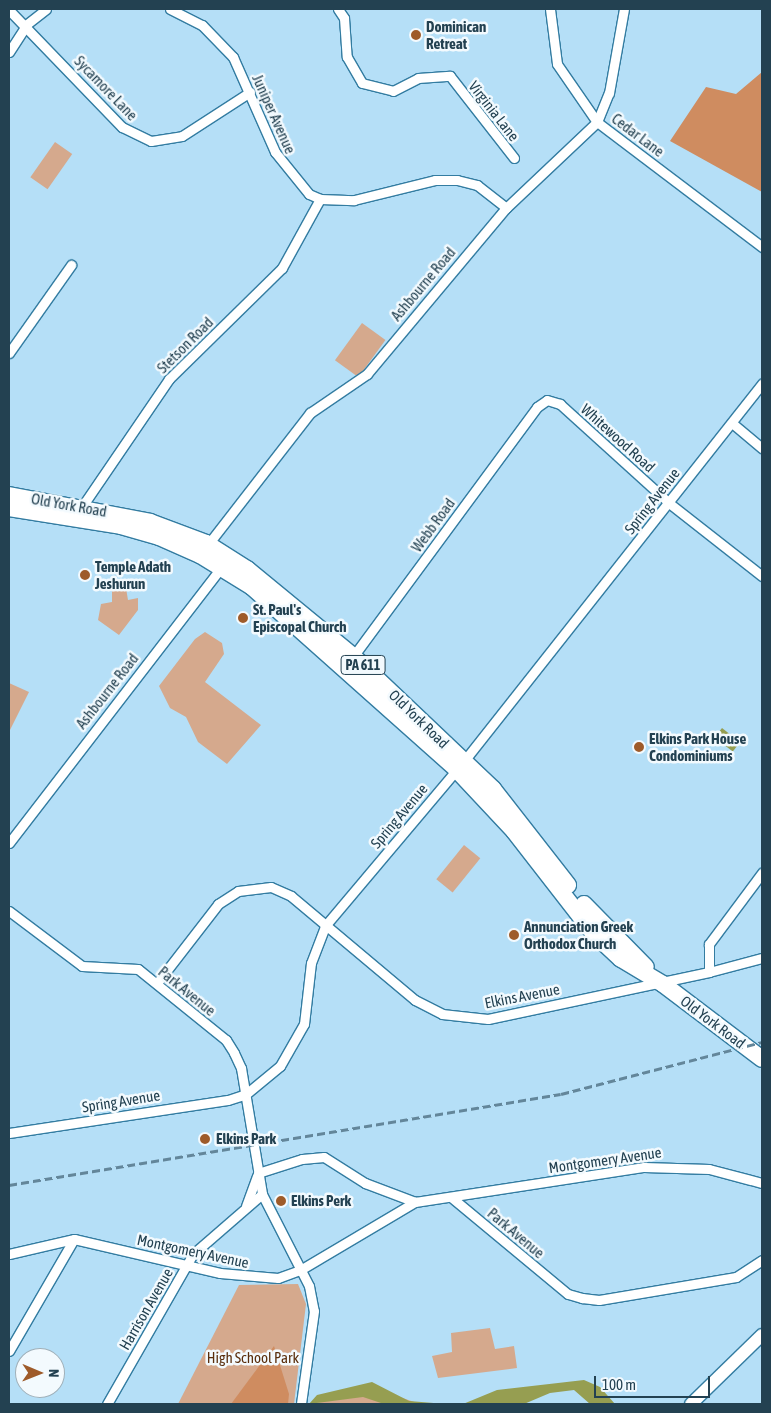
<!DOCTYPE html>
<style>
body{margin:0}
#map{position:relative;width:771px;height:1413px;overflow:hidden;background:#b5dff7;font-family:"Asap Condensed",sans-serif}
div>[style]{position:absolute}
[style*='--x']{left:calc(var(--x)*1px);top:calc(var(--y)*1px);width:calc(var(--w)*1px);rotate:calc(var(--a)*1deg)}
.green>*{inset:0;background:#d5a98d;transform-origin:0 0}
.forest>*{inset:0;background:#cf8c60}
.water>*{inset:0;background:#969e51;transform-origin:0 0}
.roads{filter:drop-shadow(1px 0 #337ca1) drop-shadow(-1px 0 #337ca1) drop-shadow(0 1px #337ca1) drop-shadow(0 -1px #337ca1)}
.street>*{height:9px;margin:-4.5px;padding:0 4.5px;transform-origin:4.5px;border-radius:4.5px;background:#fff}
.secondary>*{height:12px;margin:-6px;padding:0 6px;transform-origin:6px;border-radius:6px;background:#fff}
.highway>*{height:16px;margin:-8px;padding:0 8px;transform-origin:8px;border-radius:8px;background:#fff}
.rail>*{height:2.5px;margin-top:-1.25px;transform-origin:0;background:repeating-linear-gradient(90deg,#63869a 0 8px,transparent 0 12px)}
.dots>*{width:14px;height:14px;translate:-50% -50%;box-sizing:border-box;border:2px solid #f3fafe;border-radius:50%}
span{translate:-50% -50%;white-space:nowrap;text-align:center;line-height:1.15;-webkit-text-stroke:5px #f3fafe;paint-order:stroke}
.shield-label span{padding:1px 4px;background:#f3fafe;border:1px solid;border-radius:4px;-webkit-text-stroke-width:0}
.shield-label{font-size:14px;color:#234151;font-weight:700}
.poi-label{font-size:15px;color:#234151;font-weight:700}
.left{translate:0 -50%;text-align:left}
.street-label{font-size:15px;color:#234151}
.park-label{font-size:15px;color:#5a2e0c}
.frame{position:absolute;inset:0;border:10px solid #234151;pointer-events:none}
.north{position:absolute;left:15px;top:1348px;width:50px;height:50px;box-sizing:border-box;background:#f3fafe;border:1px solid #a0b0b9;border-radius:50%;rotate:91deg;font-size:14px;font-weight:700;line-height:20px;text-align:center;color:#234151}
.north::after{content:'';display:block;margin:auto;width:18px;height:22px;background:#9e5b2a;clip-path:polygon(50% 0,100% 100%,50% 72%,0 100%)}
.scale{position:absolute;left:594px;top:1376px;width:116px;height:22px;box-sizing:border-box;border:2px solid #234151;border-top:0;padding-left:6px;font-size:15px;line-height:18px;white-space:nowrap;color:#234151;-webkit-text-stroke:4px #f3fafe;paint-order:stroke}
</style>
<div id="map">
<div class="green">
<i style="left:55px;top:142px;width:21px;height:43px;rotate:35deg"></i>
<i style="left:362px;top:323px;width:29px;height:46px;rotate:36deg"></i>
<i style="clip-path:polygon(125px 582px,128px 600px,138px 598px,138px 610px,119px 635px,98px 620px,101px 604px,112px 602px,112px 583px)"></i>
<i style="clip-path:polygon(205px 632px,222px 643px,224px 654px,205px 682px,261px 725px,227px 764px,198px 742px,186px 717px,170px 708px,159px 686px,195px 639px)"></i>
<i style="clip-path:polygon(9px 683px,29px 692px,9px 732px)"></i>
<i style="left:464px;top:845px;width:21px;height:44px;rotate:39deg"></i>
<i style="clip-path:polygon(298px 1284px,306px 1304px,294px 1404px,178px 1404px,239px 1285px)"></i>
<i style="clip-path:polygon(490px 1328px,495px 1349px,514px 1346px,517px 1368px,438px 1378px,432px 1356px,452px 1352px,451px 1333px)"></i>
<i style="clip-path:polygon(349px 1393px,391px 1394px,420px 1404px,312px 1404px)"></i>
</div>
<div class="forest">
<i style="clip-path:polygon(762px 72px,762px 192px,670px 141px,706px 87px,736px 94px)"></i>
<i style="clip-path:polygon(274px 1346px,289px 1394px,288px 1404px,231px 1404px)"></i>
</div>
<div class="water">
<i style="left:722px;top:728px;width:23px;height:12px;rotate:38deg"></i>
<i style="clip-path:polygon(584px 1380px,600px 1387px,615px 1404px,590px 1404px,574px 1390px,550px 1393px,524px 1404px,463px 1404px,497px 1390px)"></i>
<i style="clip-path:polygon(372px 1382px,409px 1401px,446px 1404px,384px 1404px,363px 1397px,309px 1404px,317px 1395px)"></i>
</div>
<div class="roads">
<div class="street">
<i style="--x:170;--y:9;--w:36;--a:27"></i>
<i style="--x:202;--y:25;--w:45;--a:45.9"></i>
<i style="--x:233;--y:57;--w:104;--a:66.1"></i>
<i style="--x:275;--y:152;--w:54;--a:51"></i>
<i style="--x:309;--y:194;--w:12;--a:24"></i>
<i style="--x:320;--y:199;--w:34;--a:2"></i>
<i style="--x:354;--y:200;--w:83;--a:-13.9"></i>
<i style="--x:435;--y:180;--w:22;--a:0"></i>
<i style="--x:457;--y:180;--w:21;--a:14"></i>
<i style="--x:477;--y:185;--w:37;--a:38"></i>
<i style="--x:338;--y:9;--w:11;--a:56"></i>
<i style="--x:344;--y:18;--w:39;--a:86"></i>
<i style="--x:347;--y:57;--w:30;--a:60"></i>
<i style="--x:362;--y:83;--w:32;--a:14"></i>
<i style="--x:393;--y:91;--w:28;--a:-27"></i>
<i style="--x:418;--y:78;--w:32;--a:-4"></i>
<i style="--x:450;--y:76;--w:104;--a:52"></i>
<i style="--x:550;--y:9;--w:55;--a:82.7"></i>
<i style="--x:557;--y:64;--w:70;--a:55.4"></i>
<i style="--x:597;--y:122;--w:207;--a:37.1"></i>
<i style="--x:9;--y:10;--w:163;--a:46"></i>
<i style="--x:122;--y:127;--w:32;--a:26"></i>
<i style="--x:151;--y:141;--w:31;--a:-9"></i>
<i style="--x:182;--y:136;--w:81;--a:-32.9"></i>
<i style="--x:9;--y:52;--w:33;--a:-57"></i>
<i style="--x:27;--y:24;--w:24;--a:-38"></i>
<i style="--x:9;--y:353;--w:108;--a:-54.8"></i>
<i style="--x:732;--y:423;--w:39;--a:40"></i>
<i style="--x:79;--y:511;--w:160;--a:-55.7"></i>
<i style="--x:169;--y:379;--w:158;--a:-44.5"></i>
<i style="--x:282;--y:268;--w:79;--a:-61.2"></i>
<i style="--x:206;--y:547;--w:170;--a:-52.2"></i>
<i style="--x:310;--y:413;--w:69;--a:-34.4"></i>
<i style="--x:367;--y:374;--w:217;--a:-50.1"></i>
<i style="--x:506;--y:208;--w:125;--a:-43.4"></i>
<i style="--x:597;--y:122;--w:31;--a:-68"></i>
<i style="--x:609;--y:93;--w:85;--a:-79.9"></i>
<i style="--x:352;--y:658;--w:312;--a:-53.6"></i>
<i style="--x:537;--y:407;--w:12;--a:-35"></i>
<i style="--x:547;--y:400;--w:14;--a:17"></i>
<i style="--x:560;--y:404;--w:147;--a:42.2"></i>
<i style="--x:669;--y:503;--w:118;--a:38.1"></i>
<i style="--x:9;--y:843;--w:349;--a:-52.4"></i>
<i style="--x:9;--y:911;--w:91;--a:37"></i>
<i style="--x:82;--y:966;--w:56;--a:3.1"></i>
<i style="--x:138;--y:969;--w:113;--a:38.9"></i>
<i style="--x:226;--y:1040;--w:15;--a:58"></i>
<i style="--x:234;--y:1053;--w:17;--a:65"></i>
<i style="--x:241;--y:1068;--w:128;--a:80.5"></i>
<i style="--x:262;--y:1194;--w:103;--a:62.9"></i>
<i style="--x:309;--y:1286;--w:25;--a:79"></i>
<i style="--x:314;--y:1311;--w:94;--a:98"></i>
<i style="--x:709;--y:972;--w:55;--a:-14.8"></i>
<i style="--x:157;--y:983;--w:100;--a:-52.3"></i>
<i style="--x:218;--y:904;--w:24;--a:-33"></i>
<i style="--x:238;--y:891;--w:33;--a:-7"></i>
<i style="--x:271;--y:887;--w:22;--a:24"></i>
<i style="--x:291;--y:896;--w:162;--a:40"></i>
<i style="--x:415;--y:1000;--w:30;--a:27"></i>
<i style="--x:442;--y:1014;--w:46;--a:6.2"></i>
<i style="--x:488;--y:1019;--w:226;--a:-12"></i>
<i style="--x:709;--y:972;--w:28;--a:-90"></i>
<i style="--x:709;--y:944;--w:89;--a:-53.3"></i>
<i style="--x:9;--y:1133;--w:221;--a:-8.6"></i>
<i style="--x:228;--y:1100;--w:19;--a:-18"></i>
<i style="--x:246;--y:1094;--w:44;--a:-39.5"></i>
<i style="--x:280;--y:1066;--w:48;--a:-60.3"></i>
<i style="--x:304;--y:1024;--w:61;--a:-83.5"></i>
<i style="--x:311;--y:963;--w:40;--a:-69"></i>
<i style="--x:325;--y:926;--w:216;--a:-49.9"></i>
<i style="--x:464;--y:761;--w:481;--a:-51.7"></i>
<i style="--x:258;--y:1173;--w:46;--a:-17.7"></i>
<i style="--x:302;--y:1159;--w:22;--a:-5"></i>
<i style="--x:324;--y:1157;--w:49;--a:32.4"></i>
<i style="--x:365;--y:1183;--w:53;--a:20.8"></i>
<i style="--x:415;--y:1202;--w:232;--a:-8.7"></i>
<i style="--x:644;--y:1167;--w:65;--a:1.8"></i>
<i style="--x:709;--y:1169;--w:55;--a:14.8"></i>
<i style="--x:451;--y:1197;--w:152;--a:39.7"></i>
<i style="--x:568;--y:1294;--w:15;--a:16"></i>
<i style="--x:582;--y:1298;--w:17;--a:7"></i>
<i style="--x:599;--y:1300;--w:139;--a:-9.5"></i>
<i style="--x:736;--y:1277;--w:31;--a:-33"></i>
<i style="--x:246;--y:1206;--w:32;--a:-70"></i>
<i style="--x:9;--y:1254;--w:67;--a:-13"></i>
<i style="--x:74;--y:1239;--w:150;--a:13.1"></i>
<i style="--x:220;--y:1273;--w:58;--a:4.9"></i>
<i style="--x:278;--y:1278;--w:23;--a:-20"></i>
<i style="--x:300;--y:1270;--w:134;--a:-30.6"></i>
<i style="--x:9;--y:1351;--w:129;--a:-59.9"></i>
<i style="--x:107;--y:1404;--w:173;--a:-60.2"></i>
<i style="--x:193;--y:1254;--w:91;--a:-41"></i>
</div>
<div class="secondary">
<i style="--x:691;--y:1404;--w:99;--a:-44.2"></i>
</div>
<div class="highway">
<i style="--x:9;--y:495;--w:144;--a:10.8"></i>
<i style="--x:150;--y:522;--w:60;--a:20.6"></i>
<i style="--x:206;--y:543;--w:49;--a:32.4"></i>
<i style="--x:247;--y:569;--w:137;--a:39.4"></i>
<i style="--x:353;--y:656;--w:193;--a:43.5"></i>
<i style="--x:493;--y:789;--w:122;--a:52"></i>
<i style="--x:9;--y:508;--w:113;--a:9.1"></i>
<i style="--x:121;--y:526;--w:40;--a:16"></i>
<i style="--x:159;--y:537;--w:45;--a:23.7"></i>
<i style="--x:200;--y:555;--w:61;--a:31.6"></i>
<i style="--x:252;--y:587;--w:273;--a:41.7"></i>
<i style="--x:456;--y:769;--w:85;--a:46.9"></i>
<i style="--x:514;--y:831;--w:129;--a:52.2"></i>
<i style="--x:593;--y:933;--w:38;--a:43"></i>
<i style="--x:621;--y:959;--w:49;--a:30.8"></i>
<i style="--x:663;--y:984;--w:124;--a:37.1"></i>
<i style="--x:584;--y:904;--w:88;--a:45.5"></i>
</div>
</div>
<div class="rail">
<i style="--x:9;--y:1185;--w:559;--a:-9.36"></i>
<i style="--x:561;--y:1094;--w:208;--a:-14.5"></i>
</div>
<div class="dots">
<i style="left:416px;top:35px;background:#9e5b2a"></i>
<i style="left:85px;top:575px;background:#9e5b2a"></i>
<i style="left:243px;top:618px;background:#9e5b2a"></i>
<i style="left:639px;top:747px;background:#9e5b2a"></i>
<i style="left:514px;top:935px;background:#9e5b2a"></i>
<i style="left:205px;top:1139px;background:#9e5b2a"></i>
<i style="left:281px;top:1201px;background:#9e5b2a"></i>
</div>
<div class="shield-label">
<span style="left:363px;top:665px">PA 611</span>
</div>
<div class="poi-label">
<span class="left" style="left:426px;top:35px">Dominican<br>Retreat</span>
<span class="left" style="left:95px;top:575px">Temple Adath<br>Jeshurun</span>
<span class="left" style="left:253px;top:618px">St. Paul's<br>Episcopal Church</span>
<span class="left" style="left:649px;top:747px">Elkins Park House<br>Condominiums</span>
<span class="left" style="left:524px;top:935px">Annunciation Greek<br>Orthodox Church</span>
<span class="left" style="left:216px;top:1139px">Elkins Park</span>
<span class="left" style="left:291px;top:1201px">Elkins Perk</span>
</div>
<div class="street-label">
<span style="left:106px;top:88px;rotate:46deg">Sycamore Lane</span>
<span style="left:494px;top:111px;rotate:52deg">Virginia Lane</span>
<span style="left:274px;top:114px;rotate:66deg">Juniper Avenue</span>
<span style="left:638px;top:135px;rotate:37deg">Cedar Lane</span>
<span style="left:423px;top:284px;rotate:-50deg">Ashbourne Road</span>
<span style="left:185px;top:345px;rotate:-45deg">Stetson Road</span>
<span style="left:618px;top:438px;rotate:42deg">Whitewood Road</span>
<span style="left:652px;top:501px;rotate:-52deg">Spring Avenue</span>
<span style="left:69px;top:505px;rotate:10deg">Old York Road</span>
<span style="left:433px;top:525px;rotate:-54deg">Webb Road</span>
<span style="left:107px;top:691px;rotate:-52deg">Ashbourne Road</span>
<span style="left:419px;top:719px;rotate:44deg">Old York Road</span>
<span style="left:399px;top:816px;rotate:-50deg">Spring Avenue</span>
<span style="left:187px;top:991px;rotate:39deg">Park Avenue</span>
<span style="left:522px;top:996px;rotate:-11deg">Elkins Avenue</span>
<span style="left:713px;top:1022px;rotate:37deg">Old York Road</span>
<span style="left:121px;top:1101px;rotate:-9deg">Spring Avenue</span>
<span style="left:605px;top:1160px;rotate:-8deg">Montgomery Avenue</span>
<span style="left:516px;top:1233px;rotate:40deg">Park Avenue</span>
<span style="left:193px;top:1251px;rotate:12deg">Montgomery Avenue</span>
<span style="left:146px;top:1309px;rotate:-60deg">Harrison Avenue</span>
</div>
<div class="park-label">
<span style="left:253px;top:1358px">High School Park</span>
</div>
<div class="frame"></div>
<div class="north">N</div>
<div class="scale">100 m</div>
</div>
